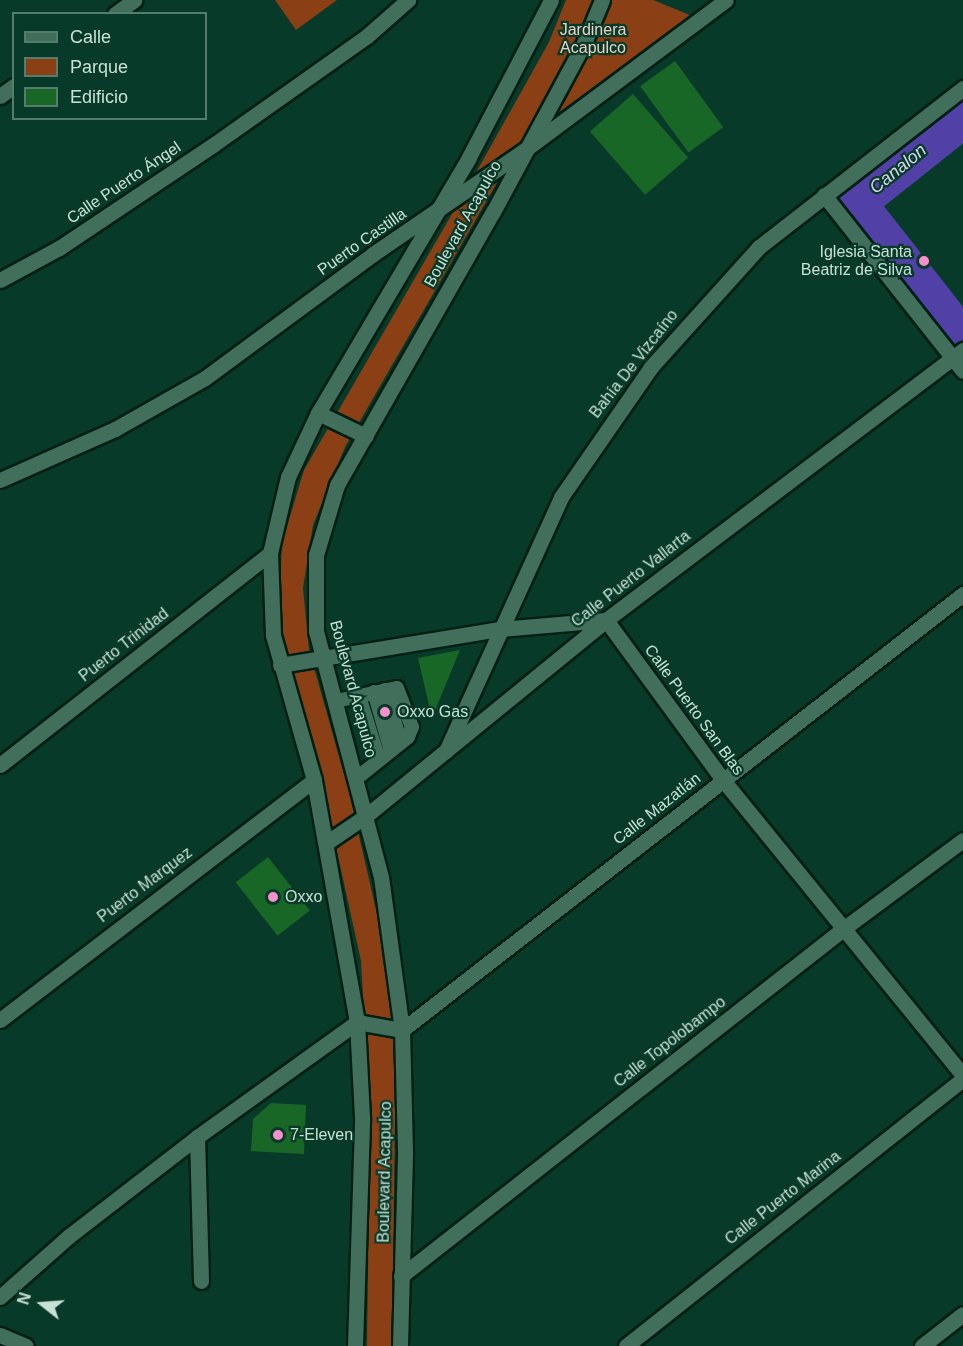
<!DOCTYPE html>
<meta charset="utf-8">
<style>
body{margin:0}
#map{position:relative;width:963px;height:1346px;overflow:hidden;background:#083a29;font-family:Helvetica,sans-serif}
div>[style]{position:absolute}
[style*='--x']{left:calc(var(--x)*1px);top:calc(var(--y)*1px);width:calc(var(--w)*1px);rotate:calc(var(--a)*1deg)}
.green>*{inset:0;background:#8b3f15}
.river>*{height:40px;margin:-20px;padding:0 20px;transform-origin:20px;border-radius:20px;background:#5141a6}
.building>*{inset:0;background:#196726;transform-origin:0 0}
.roads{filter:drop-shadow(2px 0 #001f13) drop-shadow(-2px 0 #001f13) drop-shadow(0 2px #001f13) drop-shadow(0 -2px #001f13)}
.service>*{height:14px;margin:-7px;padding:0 7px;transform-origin:7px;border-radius:7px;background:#416f5c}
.minor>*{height:15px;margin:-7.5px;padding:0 7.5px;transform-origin:7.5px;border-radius:7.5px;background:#416f5c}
.tertiary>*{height:15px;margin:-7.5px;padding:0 7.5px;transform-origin:7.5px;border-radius:7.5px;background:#416f5c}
.secondary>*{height:15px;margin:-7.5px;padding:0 7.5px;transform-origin:7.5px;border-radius:7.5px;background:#416f5c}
.dots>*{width:16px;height:16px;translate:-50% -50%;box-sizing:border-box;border:3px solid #083a29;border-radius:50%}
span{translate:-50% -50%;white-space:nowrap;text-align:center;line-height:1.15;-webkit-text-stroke:4.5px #083a29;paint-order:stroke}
.park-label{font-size:16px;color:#edd0c3}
.street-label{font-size:16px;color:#c9e1d5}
.poi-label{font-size:16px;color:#c9e1d5}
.right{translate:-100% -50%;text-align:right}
.left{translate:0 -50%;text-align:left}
.water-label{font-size:18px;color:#d6d6f1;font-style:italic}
.legend{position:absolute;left:12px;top:12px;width:195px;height:108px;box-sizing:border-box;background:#083a29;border:2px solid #557d6e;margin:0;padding:8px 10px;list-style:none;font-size:18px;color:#c9e1d5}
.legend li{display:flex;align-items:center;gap:12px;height:30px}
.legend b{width:30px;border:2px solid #557d6e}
.north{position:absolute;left:12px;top:1274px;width:60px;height:60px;-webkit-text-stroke:4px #083a29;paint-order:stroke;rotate:287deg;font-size:16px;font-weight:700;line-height:24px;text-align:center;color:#c9e1d5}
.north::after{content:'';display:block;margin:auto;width:21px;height:27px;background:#c9e1d5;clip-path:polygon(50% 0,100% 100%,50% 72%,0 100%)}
</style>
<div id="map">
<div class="green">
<i style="clip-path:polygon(275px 0,337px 0,296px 30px)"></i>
<i style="clip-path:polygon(566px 0,653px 0,692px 16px,522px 139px,345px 447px,313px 525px,303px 588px,309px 650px,348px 788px,388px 962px,396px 1035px,392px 1346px,367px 1346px,370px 1117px,361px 961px,334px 838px,287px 661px,279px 608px,282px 543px,304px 470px,482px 162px,549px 42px)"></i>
</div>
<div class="river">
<i style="--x:963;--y:118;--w:137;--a:141.5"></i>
<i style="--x:856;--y:203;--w:173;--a:51.8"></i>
</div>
<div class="building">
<i style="left:675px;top:61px;width:82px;height:43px;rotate:54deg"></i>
<i style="left:633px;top:94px;width:84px;height:57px;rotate:49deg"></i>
<i style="clip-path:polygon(460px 650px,432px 718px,418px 658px)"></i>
<i style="left:268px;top:857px;width:68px;height:41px;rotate:52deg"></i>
<i style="clip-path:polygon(271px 1103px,306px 1105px,304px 1154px,251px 1151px,253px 1119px)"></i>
</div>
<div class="roads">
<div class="service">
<i style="--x:385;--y:690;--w:55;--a:73.2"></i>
<i style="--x:374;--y:692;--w:61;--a:73.9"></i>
<i style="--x:359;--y:696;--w:67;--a:72.6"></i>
<i style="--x:336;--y:701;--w:62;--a:-12"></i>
<i style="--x:397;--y:688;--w:42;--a:69"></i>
<i style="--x:412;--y:727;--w:11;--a:112"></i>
<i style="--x:408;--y:737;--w:65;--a:141.2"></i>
</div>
<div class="minor">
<i style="--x:115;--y:14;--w:24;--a:-36"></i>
<i style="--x:0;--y:96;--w:17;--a:-36"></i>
<i style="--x:824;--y:195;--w:224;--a:51.7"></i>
<i style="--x:0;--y:280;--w:67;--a:-28.5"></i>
<i style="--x:59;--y:248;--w:185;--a:-33.8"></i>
<i style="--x:213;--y:145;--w:189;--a:-35.3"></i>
<i style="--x:367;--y:36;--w:55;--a:-41.3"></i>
<i style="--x:280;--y:665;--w:223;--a:-9.3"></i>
<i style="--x:500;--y:629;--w:106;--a:-4.9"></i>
<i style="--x:606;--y:620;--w:198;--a:53.8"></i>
<i style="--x:723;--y:780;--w:380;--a:50.9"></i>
<i style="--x:446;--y:751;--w:279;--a:-65.6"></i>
<i style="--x:561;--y:497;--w:158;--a:-55.3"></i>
<i style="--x:651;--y:367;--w:161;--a:-48"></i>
<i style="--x:759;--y:247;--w:259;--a:-37.9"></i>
<i style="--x:0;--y:765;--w:343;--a:-38.1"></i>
<i style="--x:326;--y:843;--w:50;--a:-34.3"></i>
<i style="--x:367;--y:815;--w:308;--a:-39.2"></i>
<i style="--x:606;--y:620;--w:448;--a:-37.1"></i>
<i style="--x:0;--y:1020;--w:395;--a:-37.4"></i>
<i style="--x:197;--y:1137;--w:144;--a:88.4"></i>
<i style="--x:401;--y:1276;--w:562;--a:-38.13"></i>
<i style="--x:843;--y:929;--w:149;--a:-36.6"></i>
<i style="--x:0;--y:1297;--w:92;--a:-41.5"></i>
<i style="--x:69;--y:1236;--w:162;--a:-37.7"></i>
<i style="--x:197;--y:1137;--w:197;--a:-35.7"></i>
<i style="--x:357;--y:1022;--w:46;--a:10.1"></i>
<i style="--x:402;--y:1030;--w:711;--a:-37.85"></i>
<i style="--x:0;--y:1335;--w:28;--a:23"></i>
<i style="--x:626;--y:1346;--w:430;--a:-38.4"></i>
<i style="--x:922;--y:1346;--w:52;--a:-38"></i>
</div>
<div class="tertiary">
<i style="--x:0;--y:480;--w:126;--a:-23.9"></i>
<i style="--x:115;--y:429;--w:103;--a:-29.5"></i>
<i style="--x:205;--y:378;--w:209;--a:-36.4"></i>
<i style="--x:373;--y:254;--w:181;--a:-34.4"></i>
<i style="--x:522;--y:152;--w:254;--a:-36.7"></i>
</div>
<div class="secondary">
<i style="--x:318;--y:413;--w:53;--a:25.6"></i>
<i style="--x:355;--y:1346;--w:229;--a:-88.2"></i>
<i style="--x:362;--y:1117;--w:95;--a:-93"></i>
<i style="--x:357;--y:1022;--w:246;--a:-100.1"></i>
<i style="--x:314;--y:780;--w:151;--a:-105.8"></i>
<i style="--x:273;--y:635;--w:82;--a:-92.1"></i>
<i style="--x:270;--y:553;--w:78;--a:-76.7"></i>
<i style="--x:288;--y:477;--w:71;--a:-64.9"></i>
<i style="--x:318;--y:413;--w:295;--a:-59.4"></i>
<i style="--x:468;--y:159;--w:179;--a:-62.4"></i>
<i style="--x:400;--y:1346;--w:195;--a:-88.5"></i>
<i style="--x:405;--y:1151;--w:121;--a:-91.4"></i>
<i style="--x:402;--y:1030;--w:154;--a:-97.8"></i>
<i style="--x:381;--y:877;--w:254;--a:-104.8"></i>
<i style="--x:316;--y:631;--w:76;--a:-90"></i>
<i style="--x:316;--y:555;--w:73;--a:-73.3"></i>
<i style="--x:337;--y:485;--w:314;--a:-60.3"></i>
<i style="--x:493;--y:212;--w:194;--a:-61.7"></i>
<i style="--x:585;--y:41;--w:44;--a:-67.5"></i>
</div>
</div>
<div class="dots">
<i style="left:924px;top:261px;background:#f890cb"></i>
<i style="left:385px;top:712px;background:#f890cb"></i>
<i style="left:273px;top:897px;background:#f890cb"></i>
<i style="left:278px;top:1135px;background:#f890cb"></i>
</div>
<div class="park-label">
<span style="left:593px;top:39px">Jardinera<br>Acapulco</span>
</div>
<div class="street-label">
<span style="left:124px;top:183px;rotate:-34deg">Calle Puerto Ángel</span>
<span style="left:463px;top:224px;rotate:-61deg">Boulevard Acapulco</span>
<span style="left:362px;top:242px;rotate:-35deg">Puerto Castilla</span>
<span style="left:634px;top:364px;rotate:-52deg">Bahía De Vizcaíno</span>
<span style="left:631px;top:579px;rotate:-38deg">Calle Puerto Vallarta</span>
<span style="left:124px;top:645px;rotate:-38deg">Puerto Trinidad</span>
<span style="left:353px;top:689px;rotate:75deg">Boulevard Acapulco</span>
<span style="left:694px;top:710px;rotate:54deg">Calle Puerto San Blas</span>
<span style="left:657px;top:809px;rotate:-38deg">Calle Mazatlán</span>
<span style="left:145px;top:885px;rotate:-37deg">Puerto Marquez</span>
<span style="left:670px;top:1042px;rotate:-38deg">Calle Topolobampo</span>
<span style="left:385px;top:1172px;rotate:-89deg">Boulevard Acapulco</span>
<span style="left:783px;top:1198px;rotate:-38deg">Calle Puerto Marina</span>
</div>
<div class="poi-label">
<span class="right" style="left:912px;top:261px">Iglesia Santa<br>Beatriz de Silva</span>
<span class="left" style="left:397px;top:712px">Oxxo Gas</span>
<span class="left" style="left:285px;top:897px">Oxxo</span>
<span class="left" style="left:290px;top:1135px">7-Eleven</span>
</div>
<div class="water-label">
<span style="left:898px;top:169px;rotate:-39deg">Canalon</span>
</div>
<ul class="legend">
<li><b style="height:8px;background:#416f5c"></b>Calle</li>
<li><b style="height:16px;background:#8b3f15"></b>Parque</li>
<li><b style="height:16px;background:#196726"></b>Edificio</li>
</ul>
<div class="north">N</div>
</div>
